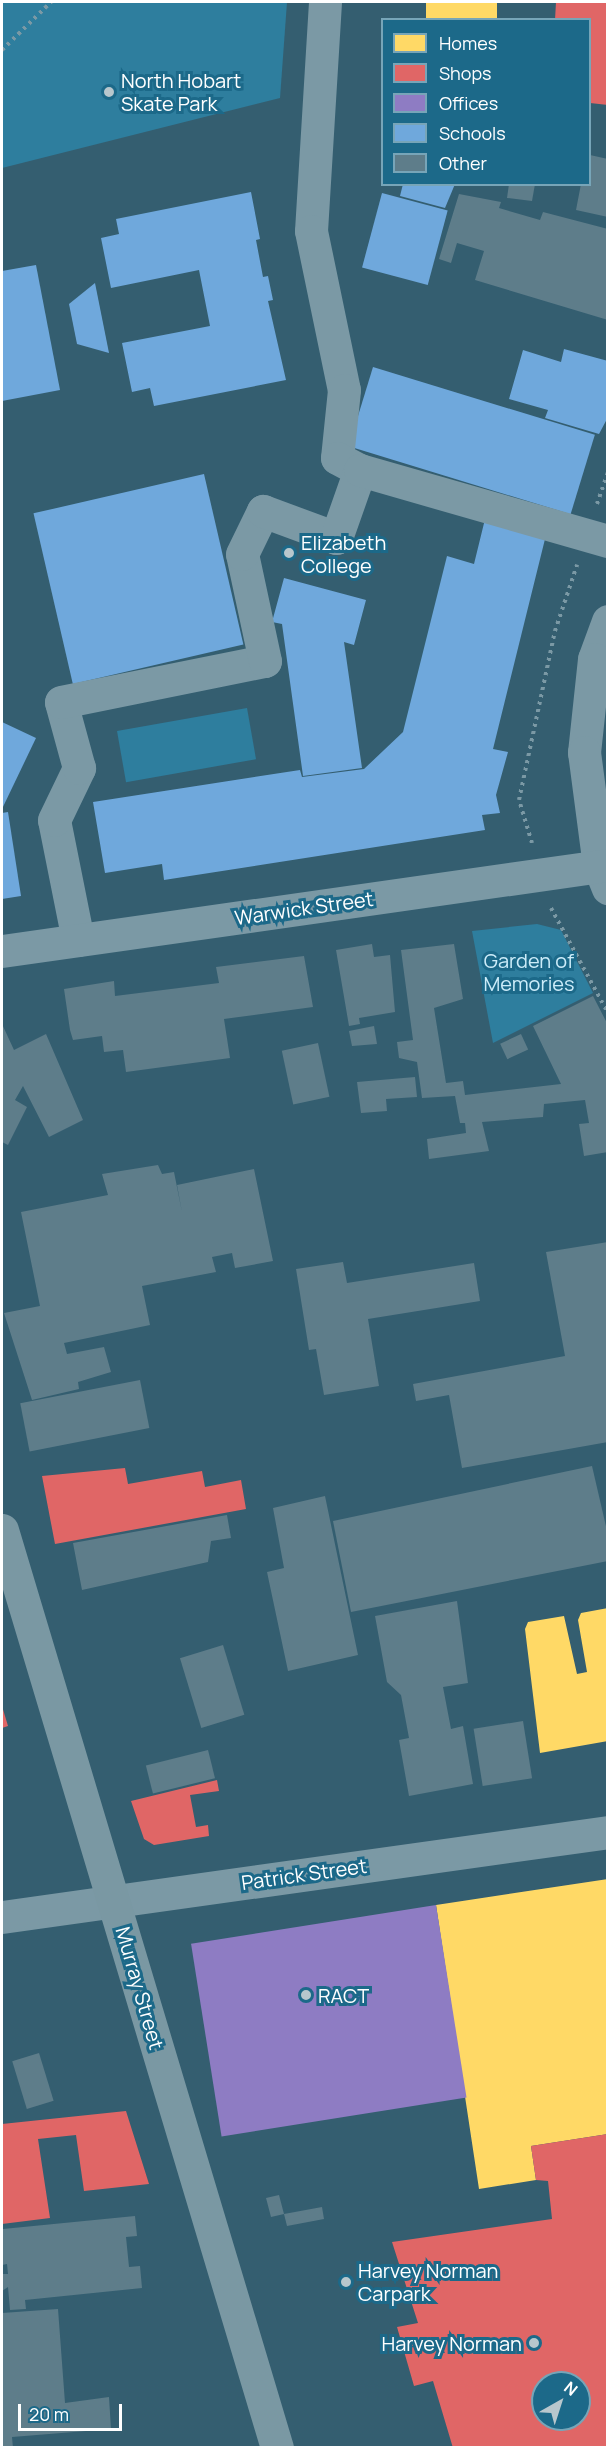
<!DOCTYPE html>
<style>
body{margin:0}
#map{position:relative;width:609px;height:2449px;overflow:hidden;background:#345e70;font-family:Manrope,sans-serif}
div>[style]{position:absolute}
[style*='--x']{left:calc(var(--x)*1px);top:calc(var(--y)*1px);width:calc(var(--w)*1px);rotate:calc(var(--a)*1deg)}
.green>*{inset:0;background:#2e7e9e;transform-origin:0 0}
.homes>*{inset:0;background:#ffd966;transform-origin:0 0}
.shops>*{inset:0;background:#e06666}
.offices>*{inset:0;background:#8e7cc3;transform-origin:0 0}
.schools>*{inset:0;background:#6fa8dc;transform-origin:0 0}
.building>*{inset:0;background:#5e7d8a;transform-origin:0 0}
.path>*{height:4px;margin-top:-2px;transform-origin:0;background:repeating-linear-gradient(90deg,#7b99a5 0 3px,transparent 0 7.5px)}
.minor>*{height:33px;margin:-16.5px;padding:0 16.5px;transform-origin:16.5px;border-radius:16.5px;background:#7b99a5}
.major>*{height:33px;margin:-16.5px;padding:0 16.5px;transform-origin:16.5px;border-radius:16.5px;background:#7a98a3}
.dots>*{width:16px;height:16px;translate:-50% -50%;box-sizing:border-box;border:3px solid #1c6989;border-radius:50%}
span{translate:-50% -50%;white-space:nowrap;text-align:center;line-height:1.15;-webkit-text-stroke:6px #1c6989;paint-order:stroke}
.poi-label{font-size:20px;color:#fff}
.left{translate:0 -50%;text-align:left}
.right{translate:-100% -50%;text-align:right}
.street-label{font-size:20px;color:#fff}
.park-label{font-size:20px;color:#ccecf9}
.frame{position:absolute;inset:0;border:3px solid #fff;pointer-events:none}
.legend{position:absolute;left:381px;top:18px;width:210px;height:168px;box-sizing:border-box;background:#1c6989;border:2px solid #77a5b8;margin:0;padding:8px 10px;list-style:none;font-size:18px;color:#fff}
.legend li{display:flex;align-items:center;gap:12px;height:30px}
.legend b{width:30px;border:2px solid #77a5b8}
.north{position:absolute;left:531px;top:2371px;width:60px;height:60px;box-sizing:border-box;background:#1c6989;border:2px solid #77a5b8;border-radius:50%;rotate:39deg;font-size:16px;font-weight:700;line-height:24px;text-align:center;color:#fff}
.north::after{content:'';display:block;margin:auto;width:21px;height:27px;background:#b8c7cd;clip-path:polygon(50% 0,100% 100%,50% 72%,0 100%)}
.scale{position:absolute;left:18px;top:2404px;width:104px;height:27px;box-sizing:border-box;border:3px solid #fff;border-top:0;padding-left:8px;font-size:18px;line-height:21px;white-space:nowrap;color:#fff;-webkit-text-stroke:4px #1c6989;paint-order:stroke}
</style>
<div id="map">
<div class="green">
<i style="clip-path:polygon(2px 2px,287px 2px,280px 98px,2px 168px)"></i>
<i style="left:247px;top:708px;width:52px;height:132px;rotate:80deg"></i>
<i style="clip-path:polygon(537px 924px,561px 930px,593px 993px,493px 1043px,472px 931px)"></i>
</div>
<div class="homes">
<i style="left:426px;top:2px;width:71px;height:18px"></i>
<i style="clip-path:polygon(608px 1608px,608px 1741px,540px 1753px,525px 1629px,528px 1622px,564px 1616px,577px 1674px,587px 1672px,578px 1620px,581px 1613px)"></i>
<i style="clip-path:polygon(608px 1879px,608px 2134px,531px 2146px,536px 2180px,479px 2189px,436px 1905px)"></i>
</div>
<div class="shops">
<i style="clip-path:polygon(556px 2px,608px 2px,608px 105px,590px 103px,590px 20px,555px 20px)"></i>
<i style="clip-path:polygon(125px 1468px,128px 1484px,202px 1471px,205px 1487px,241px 1480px,246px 1509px,55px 1544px,42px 1476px)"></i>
<i style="clip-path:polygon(2px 1706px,8px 1726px,2px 1728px)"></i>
<i style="clip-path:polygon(217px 1780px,219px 1791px,190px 1795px,196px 1827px,208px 1825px,209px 1836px,154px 1845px,144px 1839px,131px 1801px)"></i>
<i style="clip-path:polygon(126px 2111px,149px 2184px,84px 2191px,76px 2135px,38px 2139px,50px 2218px,2px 2224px,2px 2124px)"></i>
<i style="clip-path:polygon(evenodd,608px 2134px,608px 2448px,453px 2448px,433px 2381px,414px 2386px,397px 2327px,418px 2323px,392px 2242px,552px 2219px,548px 2181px,536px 2180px,531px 2146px,608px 2134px,543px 2383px,579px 2383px,579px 2419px,543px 2419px,543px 2383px)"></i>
</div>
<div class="offices">
<i style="left:436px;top:1905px;width:195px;height:248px;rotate:81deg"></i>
</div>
<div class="schools">
<i style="clip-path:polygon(403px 184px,455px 184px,445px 208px,400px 196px)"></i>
<i style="clip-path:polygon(251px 192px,260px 239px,256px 240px,263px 277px,268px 276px,273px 300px,268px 301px,286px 380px,154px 406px,150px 388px,132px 392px,122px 343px,210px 326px,199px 270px,111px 288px,101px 238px,119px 234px,116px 219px)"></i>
<i style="left:382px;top:193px;width:68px;height:77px;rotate:15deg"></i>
<i style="clip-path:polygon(36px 265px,60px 390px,2px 401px,2px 271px)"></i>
<i style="clip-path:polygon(95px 283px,109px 353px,77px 344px,69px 304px)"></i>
<i style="clip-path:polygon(564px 349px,608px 361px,607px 419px,599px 434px,545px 418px,548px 410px,509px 399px,523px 350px,561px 362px)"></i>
<i style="left:373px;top:367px;width:232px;height:83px;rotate:17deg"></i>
<i style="left:204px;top:474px;width:175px;height:175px;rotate:77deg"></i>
<i style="clip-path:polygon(486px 515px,547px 531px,493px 749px,508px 752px,496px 795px,500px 813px,482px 815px,485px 830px,164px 880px,162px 864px,105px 873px,93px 802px,300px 770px,302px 777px,364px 769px,403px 732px,447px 556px,474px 564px)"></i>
<i style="clip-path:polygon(284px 578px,366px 600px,354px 645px,344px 642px,362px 768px,303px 776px,282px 624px,272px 622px)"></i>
<i style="clip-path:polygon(2px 722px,36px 738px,2px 809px)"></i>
<i style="clip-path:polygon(8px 812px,21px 896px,2px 899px,2px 813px)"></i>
</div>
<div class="building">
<i style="clip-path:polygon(590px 155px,608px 159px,608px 217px,576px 210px,581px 184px,590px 184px)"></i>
<i style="clip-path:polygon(509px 184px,535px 184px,532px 201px,507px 198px)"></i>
<i style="clip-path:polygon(459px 194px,501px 202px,499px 208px,540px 220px,543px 212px,608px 229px,608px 320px,475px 280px,484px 251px,457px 243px,451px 263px,439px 259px)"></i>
<i style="clip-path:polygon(372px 944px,374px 957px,390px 955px,395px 1012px,359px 1018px,360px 1024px,349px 1026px,336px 950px)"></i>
<i style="clip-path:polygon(454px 944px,463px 999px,434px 1008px,446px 1083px,463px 1081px,465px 1095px,561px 1084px,533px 1026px,593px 996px,608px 1025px,608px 1152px,584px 1156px,579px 1124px,589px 1123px,585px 1100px,544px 1104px,543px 1117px,482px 1122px,489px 1151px,429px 1159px,427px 1139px,466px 1133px,465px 1123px,460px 1123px,455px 1096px,422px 1098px,417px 1062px,399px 1058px,397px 1042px,413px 1040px,401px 950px)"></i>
<i style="clip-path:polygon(304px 956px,313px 1007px,224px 1019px,230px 1058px,126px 1072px,123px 1050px,104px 1052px,102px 1036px,73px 1040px,70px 1030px,64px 989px,114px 981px,115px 996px,219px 983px,216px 967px)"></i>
<i style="clip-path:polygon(2px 1024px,14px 1050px,46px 1034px,83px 1120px,49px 1137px,23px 1086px,15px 1100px,27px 1107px,8px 1145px,2px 1142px)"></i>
<i style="clip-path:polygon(374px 1026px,377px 1044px,352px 1046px,349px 1031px)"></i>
<i style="left:521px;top:1034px;width:17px;height:23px;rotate:65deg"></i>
<i style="left:318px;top:1043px;width:55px;height:37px;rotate:78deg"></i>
<i style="clip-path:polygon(415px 1077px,417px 1097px,386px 1099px,387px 1111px,361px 1113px,357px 1082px)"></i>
<i style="clip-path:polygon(158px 1165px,162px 1174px,174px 1172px,182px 1212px,177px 1185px,254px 1169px,273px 1261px,235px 1268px,232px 1253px,212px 1257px,216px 1272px,142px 1286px,150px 1325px,64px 1343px,67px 1354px,104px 1347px,111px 1372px,78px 1382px,79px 1389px,32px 1400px,4px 1313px,40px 1306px,21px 1212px,108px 1195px,102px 1174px)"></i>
<i style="clip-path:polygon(608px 1242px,608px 1442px,462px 1468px,449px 1395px,416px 1401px,413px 1384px,565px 1356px,546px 1252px)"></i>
<i style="clip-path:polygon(343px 1262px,347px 1283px,474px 1263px,480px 1301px,368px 1319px,379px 1386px,324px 1395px,316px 1349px,309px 1350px,296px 1269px)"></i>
<i style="left:140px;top:1380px;width:49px;height:122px;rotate:79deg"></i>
<i style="clip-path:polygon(592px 1466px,608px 1535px,608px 1561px,351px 1612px,333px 1521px)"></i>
<i style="clip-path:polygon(325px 1496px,358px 1655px,288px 1671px,267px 1572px,284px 1568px,273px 1508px)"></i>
<i style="clip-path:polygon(227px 1515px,231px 1538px,211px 1541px,208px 1562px,82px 1590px,73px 1543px)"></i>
<i style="clip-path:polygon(457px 1601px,468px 1683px,443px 1687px,451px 1729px,463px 1726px,473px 1784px,409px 1796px,399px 1740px,409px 1738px,401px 1695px,387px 1682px,375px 1616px)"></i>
<i style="left:223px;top:1645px;width:73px;height:45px;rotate:73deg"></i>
<i style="left:523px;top:1721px;width:58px;height:50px;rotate:81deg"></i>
<i style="left:208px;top:1750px;width:29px;height:64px;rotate:76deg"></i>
<i style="left:39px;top:2053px;width:50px;height:28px;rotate:73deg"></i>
<i style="clip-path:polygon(279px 2195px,284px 2214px,322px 2207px,324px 2219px,287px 2226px,284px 2214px,271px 2217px,266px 2198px)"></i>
<i style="clip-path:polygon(135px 2216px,137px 2236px,126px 2237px,129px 2267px,140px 2266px,142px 2288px,25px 2300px,26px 2309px,10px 2310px,8px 2287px,2px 2291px,2px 2274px,8px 2274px,7px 2264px,2px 2265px,3px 2229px)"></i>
<i style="clip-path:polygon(58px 2309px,65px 2403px,109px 2397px,111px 2429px,12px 2437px,13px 2448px,2px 2448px,2px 2313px)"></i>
</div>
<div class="path">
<i style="--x:2;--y:50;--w:69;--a:-44.4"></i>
<i style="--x:597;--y:504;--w:34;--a:-71"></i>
<i style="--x:532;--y:843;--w:45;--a:-106.8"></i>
<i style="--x:519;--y:800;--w:173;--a:-78"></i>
<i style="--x:555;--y:631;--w:70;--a:-71.6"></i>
<i style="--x:551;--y:908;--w:119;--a:61.5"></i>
</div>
<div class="minor">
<i style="--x:325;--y:2;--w:229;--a:93.5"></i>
<i style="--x:311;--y:231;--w:162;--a:78.3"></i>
<i style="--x:344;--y:390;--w:68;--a:95.9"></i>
<i style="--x:337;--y:458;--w:26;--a:28"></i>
<i style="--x:608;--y:621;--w:40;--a:110.2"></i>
<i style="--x:594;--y:659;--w:94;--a:96.1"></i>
<i style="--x:584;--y:752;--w:115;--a:82.5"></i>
<i style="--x:599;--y:866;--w:24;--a:68"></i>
<i style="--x:78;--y:940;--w:122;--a:-101.3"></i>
<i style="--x:54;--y:820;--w:58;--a:-64.3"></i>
<i style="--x:79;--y:768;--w:68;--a:-105.3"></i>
<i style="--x:61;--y:702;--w:208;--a:-11.4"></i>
<i style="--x:265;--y:661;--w:109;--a:-102.1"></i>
<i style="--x:242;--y:554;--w:48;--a:-64"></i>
<i style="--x:263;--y:511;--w:78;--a:20.3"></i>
<i style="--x:336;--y:538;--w:72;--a:-70.6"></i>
<i style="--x:360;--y:470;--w:258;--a:16"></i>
<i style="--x:2;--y:951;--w:612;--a:-8.08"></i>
<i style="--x:2;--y:1917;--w:612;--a:-7.98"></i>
</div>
<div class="major">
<i style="--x:2;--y:1530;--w:958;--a:73.32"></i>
</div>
<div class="dots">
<i style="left:109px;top:92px;background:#b8c7cd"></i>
<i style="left:289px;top:553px;background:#b8c7cd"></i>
<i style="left:306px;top:1995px;background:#b8c7cd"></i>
<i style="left:346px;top:2282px;background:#b8c7cd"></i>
<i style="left:534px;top:2343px;background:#b8c7cd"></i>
</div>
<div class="poi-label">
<span class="left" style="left:121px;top:92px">North Hobart<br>Skate Park</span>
<span class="left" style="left:301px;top:554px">Elizabeth<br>College</span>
<span class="left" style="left:318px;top:1995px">RACT</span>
<span class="left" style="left:358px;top:2282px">Harvey Norman<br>Carpark</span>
<span class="right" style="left:522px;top:2343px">Harvey Norman</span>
</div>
<div class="street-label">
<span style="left:304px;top:908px;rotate:-8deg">Warwick Street</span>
<span style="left:304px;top:1874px;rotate:-8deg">Patrick Street</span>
<span style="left:140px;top:1988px;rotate:74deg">Murray Street</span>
</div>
<div class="park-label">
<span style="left:529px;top:972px">Garden of<br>Memories</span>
</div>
<div class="frame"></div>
<ul class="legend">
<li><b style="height:16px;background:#ffd966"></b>Homes</li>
<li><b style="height:16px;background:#e06666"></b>Shops</li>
<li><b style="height:16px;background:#8e7cc3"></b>Offices</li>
<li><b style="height:16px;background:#6fa8dc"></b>Schools</li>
<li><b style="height:16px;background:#5e7d8a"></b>Other</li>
</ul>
<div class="north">N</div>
<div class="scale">20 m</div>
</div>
